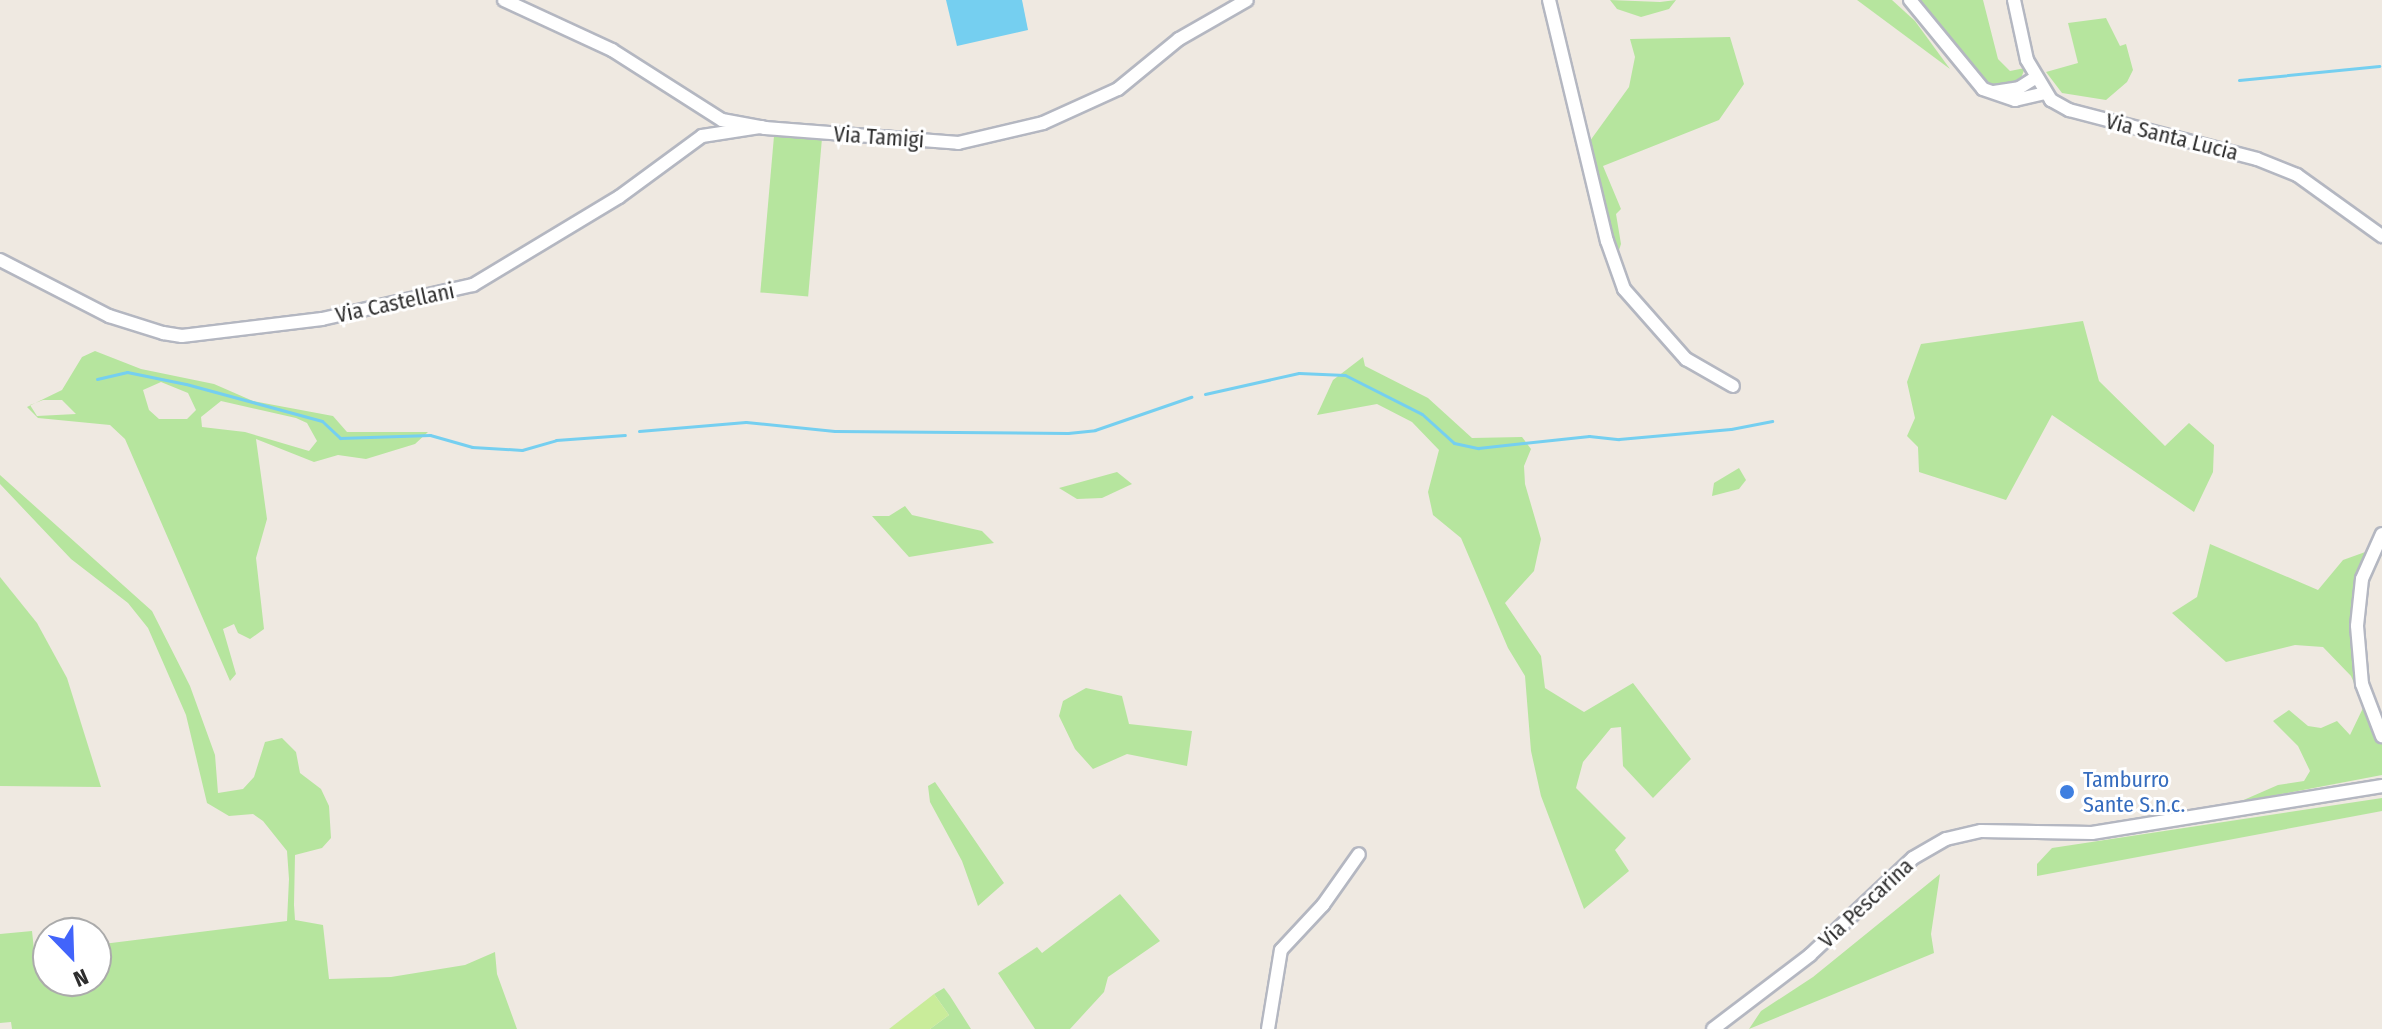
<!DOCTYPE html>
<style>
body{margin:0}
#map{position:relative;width:2382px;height:1029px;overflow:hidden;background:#efe9e1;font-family:"Fira Sans Condensed",sans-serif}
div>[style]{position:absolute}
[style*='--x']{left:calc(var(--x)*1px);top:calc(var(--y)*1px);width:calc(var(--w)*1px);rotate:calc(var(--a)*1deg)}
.green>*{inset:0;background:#b6e59e;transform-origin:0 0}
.pitch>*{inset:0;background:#c9ec9a}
.water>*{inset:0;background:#75cff0}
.stream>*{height:3px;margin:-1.5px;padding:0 1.5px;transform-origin:1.5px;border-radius:1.5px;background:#75cff0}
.roads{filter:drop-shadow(2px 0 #b4b7c1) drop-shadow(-2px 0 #b4b7c1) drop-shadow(0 2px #b4b7c1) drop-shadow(0 -2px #b4b7c1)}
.minor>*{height:12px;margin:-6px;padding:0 6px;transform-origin:6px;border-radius:6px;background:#fff}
.dots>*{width:22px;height:22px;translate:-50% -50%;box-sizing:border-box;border:4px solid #fff;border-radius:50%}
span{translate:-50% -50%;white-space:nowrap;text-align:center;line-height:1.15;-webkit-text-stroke:6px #fff;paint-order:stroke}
.street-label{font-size:22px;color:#2e2e2e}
.shop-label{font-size:22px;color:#366cbe}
.left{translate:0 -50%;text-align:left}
.north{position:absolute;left:32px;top:917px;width:80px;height:80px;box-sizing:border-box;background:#fff;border:2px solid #ababab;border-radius:50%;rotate:157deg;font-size:22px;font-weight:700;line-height:32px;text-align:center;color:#2e2e2e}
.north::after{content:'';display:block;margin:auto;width:28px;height:36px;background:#4264fb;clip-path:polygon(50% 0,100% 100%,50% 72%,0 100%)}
</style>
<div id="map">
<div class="green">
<i style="clip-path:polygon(1610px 0,1660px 2px,1676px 0,1669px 9px,1641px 17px,1617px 9px)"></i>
<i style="clip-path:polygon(1857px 0,1892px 0,1915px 21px,1950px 69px)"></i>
<i style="clip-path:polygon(1917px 0,1983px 0,1998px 59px,2010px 71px,2025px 68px,2021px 78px,1999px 88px,1986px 83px)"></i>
<i style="clip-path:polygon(2106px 18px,2120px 46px,2126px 44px,2133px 70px,2127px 82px,2106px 100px,2062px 93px,2046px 72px,2078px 63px,2068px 23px)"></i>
<i style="clip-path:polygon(1730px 37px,1744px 84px,1719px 120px,1603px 166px,1621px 209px,1616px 214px,1621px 244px,1617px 256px,1587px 145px,1629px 87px,1635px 57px,1630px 39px)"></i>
<i style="left:774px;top:136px;width:48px;height:157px;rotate:5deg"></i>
<i style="clip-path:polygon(2083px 321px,2099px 381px,2165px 446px,2189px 423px,2214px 445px,2213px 472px,2194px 512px,2052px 415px,2006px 500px,1919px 472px,1918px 447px,1907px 436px,1915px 418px,1907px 382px,1921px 344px)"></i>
<i style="clip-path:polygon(evenodd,95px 351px,141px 369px,214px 384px,253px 401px,333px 416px,347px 432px,428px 432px,415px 444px,366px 459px,338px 455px,314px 462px,256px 439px,267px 519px,256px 558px,264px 629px,250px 639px,238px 633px,234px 624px,223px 629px,236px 674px,230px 681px,125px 439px,110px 425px,38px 418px,27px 407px,62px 390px,82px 357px,95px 351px,161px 382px,188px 393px,196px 410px,187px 419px,159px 419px,149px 410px,143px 390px,161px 382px,95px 351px,43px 400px,62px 400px,76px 414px,37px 416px,30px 405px,43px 400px,95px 351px,221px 401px,296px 418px,307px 423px,317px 441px,309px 451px,245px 432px,202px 427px,201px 417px,221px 401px)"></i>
<i style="clip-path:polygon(1363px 357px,1365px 366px,1428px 398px,1472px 438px,1522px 437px,1531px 449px,1524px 466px,1525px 484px,1541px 539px,1534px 571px,1505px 603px,1541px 656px,1545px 688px,1584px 712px,1633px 683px,1691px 759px,1653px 798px,1623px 766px,1621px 727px,1611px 728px,1583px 762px,1576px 788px,1626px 838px,1615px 850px,1629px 871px,1584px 909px,1541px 796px,1531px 751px,1525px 676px,1508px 648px,1461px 538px,1433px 515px,1428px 492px,1439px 450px,1412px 422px,1377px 404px,1317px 415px,1333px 380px)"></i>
<i style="clip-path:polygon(1739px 468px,1746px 480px,1739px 489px,1712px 496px,1714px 483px)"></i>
<i style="clip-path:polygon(1117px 472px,1132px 484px,1102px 498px,1077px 499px,1059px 488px)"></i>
<i style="clip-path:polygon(0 475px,152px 611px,190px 686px,215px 755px,218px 793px,243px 789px,254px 777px,265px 742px,282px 738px,296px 752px,300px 773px,321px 789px,329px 806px,331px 838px,322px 848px,295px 855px,294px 905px,295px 920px,323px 925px,329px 979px,391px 977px,465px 965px,495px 952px,497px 974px,517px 1029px,12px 1029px,11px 1022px,0 1023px,0 934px,32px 931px,35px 959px,48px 958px,48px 981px,96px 981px,96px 947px,103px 944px,287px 921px,289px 879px,287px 851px,263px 821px,253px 814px,229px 816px,207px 803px,186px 715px,148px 628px,128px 603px,71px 559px,0 484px)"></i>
<i style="clip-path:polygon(905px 506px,912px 515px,982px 531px,994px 543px,909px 557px,872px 516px,889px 516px)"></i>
<i style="clip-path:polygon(2210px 544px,2318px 590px,2343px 560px,2368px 551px,2356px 583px,2354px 666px,2364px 707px,2382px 743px,2382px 775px,2239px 802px,2278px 785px,2304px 781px,2310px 771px,2298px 746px,2273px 721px,2289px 710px,2308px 726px,2321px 728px,2337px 721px,2350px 735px,2364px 706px,2351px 676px,2323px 647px,2295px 645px,2226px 662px,2172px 613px,2197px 597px)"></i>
<i style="clip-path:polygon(0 577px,37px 623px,67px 678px,101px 787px,0 786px)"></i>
<i style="clip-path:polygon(1086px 688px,1122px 696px,1129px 724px,1192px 731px,1187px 766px,1127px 754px,1093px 769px,1075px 749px,1059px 716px,1063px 701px)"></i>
<i style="clip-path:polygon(935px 782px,1004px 883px,978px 906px,962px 861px,930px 802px,928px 786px)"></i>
<i style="clip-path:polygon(2382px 798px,2382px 811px,2037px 876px,2037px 864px,2052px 848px)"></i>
<i style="clip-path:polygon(1940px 874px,1931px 934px,1934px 953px,1749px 1029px,1761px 1011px,1813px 977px)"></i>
<i style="clip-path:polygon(1120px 894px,1160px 941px,1108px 977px,1104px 992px,1070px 1029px,1035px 1029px,998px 973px,1037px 947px,1042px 953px)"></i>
<i style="clip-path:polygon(944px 988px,950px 996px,971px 1029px,930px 1029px,949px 1015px,934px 994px)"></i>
</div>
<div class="pitch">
<i style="clip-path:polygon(934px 994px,949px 1015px,930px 1029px,889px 1029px)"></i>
</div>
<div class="water">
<i style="clip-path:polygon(946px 0,1022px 0,1028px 30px,957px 46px)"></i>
</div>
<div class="stream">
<i style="--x:2239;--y:80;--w:141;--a:-5.7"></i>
<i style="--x:97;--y:379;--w:31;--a:-13"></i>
<i style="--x:127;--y:372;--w:60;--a:11.5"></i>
<i style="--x:186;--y:384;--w:141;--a:15.2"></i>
<i style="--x:322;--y:421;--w:25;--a:43"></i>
<i style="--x:340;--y:438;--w:90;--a:-1.9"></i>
<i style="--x:430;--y:435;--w:44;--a:15.9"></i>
<i style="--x:472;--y:447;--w:50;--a:3.4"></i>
<i style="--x:522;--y:450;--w:35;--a:-16"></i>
<i style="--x:556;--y:440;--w:69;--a:-4.1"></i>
<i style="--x:1205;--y:394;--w:96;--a:-12.6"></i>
<i style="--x:1299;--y:373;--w:46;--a:2.5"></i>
<i style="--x:1345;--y:375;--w:86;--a:26.9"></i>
<i style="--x:1422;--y:414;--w:43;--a:42.2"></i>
<i style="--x:1454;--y:443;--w:25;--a:12"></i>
<i style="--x:1478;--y:448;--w:112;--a:-6.2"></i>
<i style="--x:1589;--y:436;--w:30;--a:6"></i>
<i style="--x:1619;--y:439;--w:112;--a:-5.1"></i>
<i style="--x:1731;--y:429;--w:42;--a:-11"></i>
<i style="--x:639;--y:431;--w:107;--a:-4.8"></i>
<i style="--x:746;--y:422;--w:89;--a:5.8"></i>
<i style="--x:835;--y:431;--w:233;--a:0.5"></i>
<i style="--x:1068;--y:433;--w:27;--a:-6"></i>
<i style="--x:1095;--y:430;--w:102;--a:-19"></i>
</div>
<div class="roads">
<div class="minor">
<i style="--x:504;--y:0;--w:119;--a:24.8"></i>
<i style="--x:612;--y:50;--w:130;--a:32.5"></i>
<i style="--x:722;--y:120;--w:44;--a:10.5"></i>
<i style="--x:765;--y:128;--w:194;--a:4.4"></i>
<i style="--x:958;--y:143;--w:87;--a:-13.2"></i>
<i style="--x:1043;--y:123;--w:82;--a:-24.4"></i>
<i style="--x:1118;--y:89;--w:79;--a:-39.3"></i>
<i style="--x:1179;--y:39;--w:78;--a:-29.8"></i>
<i style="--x:1549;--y:0;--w:248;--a:76.5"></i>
<i style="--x:1607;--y:241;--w:51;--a:70.5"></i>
<i style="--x:1624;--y:289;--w:94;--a:48.5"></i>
<i style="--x:1686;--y:359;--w:54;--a:29.9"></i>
<i style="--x:1910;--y:0;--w:115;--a:50.6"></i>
<i style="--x:1983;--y:89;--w:34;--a:19"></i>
<i style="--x:2015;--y:100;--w:31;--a:-13"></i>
<i style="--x:2014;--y:0;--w:61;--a:77.8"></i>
<i style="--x:2027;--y:60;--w:47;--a:59"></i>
<i style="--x:2051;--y:100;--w:21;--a:29"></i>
<i style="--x:2069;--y:110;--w:194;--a:14.6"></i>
<i style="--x:2257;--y:159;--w:43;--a:21.8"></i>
<i style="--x:2297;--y:175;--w:105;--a:35.7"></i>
<i style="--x:1994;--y:92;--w:25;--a:-9"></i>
<i style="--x:2019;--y:88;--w:19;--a:-32"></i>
<i style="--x:0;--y:260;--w:123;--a:27.2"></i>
<i style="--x:109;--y:316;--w:57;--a:17.5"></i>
<i style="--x:163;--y:333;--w:19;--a:9"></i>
<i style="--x:182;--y:336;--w:141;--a:-6.9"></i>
<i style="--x:322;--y:319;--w:155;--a:-12.7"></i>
<i style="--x:473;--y:285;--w:170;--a:-31.1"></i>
<i style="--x:619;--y:197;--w:103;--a:-36.3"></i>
<i style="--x:702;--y:136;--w:60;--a:-8.7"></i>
<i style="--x:2382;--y:534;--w:49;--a:114"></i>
<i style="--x:2362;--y:579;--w:47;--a:96.1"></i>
<i style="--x:2357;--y:626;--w:58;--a:85.1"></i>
<i style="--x:2362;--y:684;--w:56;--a:69"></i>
<i style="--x:1268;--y:1029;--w:80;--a:-80.7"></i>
<i style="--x:1281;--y:950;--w:62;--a:-47"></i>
<i style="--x:1323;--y:905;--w:62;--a:-54.8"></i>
<i style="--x:1713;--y:1029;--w:122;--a:-37.3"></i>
<i style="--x:1810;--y:955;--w:141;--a:-43.3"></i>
<i style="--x:1913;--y:858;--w:38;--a:-30"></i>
<i style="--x:1946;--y:839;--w:36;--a:-13"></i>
<i style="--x:1981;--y:831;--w:111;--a:1"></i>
<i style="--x:2092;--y:833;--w:294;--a:-9.2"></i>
</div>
</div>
<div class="dots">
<i style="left:2067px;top:792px;background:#3f7fe0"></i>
</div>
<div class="street-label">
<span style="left:879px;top:137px;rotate:4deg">Via Tamigi</span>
<span style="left:2172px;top:137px;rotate:14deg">Via Santa Lucia</span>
<span style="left:395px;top:303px;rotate:-12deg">Via Castellani</span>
<span style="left:1866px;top:903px;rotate:-43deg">Via Pescarina</span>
</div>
<div class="shop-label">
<span class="left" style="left:2083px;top:792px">Tamburro<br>Sante S.n.c.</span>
</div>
<div class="north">N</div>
</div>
